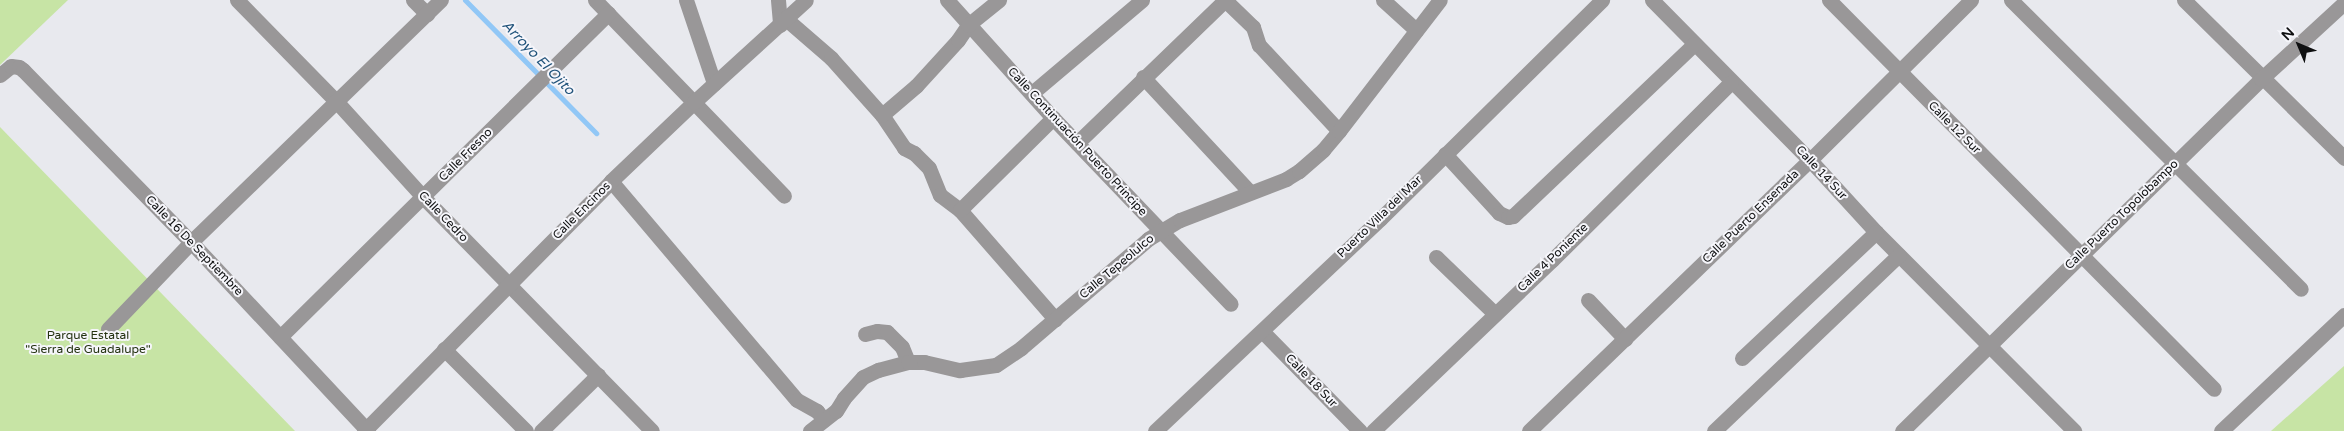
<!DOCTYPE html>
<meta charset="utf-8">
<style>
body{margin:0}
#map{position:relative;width:2344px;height:431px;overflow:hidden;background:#e8e9ee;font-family:"Varela Round",sans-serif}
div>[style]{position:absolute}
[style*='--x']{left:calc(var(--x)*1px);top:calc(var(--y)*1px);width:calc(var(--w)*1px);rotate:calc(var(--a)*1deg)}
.green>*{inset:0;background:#c7e4a5}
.stream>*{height:5px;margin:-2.5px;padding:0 2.5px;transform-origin:2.5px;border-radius:2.5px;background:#91c7f6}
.minor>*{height:15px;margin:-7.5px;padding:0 7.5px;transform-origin:7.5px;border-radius:7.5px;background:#999798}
span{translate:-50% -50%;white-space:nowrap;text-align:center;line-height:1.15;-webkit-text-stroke:4px #f6f6fb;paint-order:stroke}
.street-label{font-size:12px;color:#0f1011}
.park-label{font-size:12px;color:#253312}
.water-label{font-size:14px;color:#22547b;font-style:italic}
.north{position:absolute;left:2274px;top:20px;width:50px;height:50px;-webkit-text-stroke:4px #f6f6fb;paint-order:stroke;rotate:315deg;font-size:14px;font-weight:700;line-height:20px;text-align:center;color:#0f1011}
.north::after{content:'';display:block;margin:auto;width:18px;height:22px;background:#0f1011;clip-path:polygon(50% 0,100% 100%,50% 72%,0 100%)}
</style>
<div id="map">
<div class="green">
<i style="clip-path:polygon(0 0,68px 0,0 65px)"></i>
<i style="clip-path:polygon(0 127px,295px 431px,0 431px)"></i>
<i style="clip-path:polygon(2344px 366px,2344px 431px,2271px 431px)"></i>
</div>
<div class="stream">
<i style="--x:465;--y:0;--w:187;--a:45.4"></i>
</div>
<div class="minor">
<i style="--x:237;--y:0;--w:141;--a:45.6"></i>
<i style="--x:336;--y:101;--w:130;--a:47.8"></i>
<i style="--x:423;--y:197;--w:327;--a:45.6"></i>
<i style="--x:413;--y:0;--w:20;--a:45"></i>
<i style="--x:595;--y:0;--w:272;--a:46"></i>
<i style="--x:686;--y:0;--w:88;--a:71.4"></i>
<i style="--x:778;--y:0;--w:25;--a:85"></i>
<i style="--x:947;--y:0;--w:159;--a:48.1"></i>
<i style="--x:1053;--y:118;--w:257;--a:46.3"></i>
<i style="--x:1383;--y:0;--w:45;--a:42.3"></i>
<i style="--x:1652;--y:0;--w:225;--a:45.4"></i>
<i style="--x:1810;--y:160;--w:98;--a:47.5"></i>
<i style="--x:1876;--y:232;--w:281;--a:45.1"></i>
<i style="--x:1829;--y:0;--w:547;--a:45.3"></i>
<i style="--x:2011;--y:0;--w:409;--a:44.9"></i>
<i style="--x:2184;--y:0;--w:225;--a:44.6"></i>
<i style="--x:786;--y:19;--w:60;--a:40.9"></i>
<i style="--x:831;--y:58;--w:76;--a:48.2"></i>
<i style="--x:882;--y:115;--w:40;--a:56"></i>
<i style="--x:904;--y:148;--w:11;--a:27"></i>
<i style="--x:914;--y:153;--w:21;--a:45"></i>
<i style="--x:929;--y:168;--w:29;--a:68"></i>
<i style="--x:940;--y:195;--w:25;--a:37"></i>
<i style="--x:960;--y:210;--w:145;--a:48.9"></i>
<i style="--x:0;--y:75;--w:14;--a:-39"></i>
<i style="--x:11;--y:66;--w:8;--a:7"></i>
<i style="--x:19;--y:67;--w:5;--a:37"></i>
<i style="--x:23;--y:70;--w:240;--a:45.7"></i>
<i style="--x:191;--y:242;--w:259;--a:46.9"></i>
<i style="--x:1143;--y:77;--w:157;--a:47.1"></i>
<i style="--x:1032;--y:93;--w:144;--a:-40.2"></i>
<i style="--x:882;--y:115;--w:45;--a:-40.5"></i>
<i style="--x:916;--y:86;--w:62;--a:-47.6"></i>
<i style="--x:958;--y:40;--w:18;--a:-56"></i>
<i style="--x:968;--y:25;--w:40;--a:-39"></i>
<i style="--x:1077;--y:143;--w:206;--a:-44"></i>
<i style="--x:1225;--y:0;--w:39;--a:44"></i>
<i style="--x:1253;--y:27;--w:19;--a:72"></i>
<i style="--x:1259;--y:45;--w:117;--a:47.1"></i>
<i style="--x:1445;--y:154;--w:80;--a:47.5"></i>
<i style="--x:1499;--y:213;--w:10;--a:24"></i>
<i style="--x:1508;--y:217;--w:5;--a:-11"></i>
<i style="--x:1513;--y:216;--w:250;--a:-43.5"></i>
<i style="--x:611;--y:181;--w:287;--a:49.7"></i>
<i style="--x:797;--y:400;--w:23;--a:29"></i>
<i style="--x:817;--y:411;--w:11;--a:52"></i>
<i style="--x:960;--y:210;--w:131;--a:-44.7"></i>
<i style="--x:1436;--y:257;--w:82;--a:44"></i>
<i style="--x:1588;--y:300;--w:54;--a:46.5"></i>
<i style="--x:108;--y:329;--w:120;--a:-46.3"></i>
<i style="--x:191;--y:242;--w:348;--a:-44.1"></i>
<i style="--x:1262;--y:331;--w:140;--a:45.6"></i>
<i style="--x:865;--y:334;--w:12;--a:-14"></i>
<i style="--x:877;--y:331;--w:10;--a:6"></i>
<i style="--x:887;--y:332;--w:21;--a:45"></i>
<i style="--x:902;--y:347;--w:16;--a:68"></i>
<i style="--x:280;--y:337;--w:461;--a:-44.6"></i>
<i style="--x:444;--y:349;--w:116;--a:45"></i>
<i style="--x:1742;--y:358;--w:184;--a:-43.2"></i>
<i style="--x:364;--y:431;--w:351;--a:-45.3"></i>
<i style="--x:611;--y:181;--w:115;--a:-43.6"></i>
<i style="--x:694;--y:102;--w:151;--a:-42.3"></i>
<i style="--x:541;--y:431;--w:80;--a:-44.5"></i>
<i style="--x:810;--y:431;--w:33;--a:-38"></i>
<i style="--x:836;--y:411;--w:15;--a:-58"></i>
<i style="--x:844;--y:398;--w:28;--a:-48"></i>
<i style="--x:863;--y:377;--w:17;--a:-25"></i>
<i style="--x:878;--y:370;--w:31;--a:-15"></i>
<i style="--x:908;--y:362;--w:16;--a:0"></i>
<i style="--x:924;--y:362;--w:37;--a:13"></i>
<i style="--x:960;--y:370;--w:36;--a:-8"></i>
<i style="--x:996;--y:365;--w:30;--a:-34"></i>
<i style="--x:1021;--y:348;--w:167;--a:-40.6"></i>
<i style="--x:1148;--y:239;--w:37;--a:-31"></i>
<i style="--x:1180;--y:220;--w:114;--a:-21.1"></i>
<i style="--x:1286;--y:179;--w:15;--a:-32"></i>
<i style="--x:1299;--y:171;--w:32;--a:-41"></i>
<i style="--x:1323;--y:150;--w:25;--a:-50"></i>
<i style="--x:1339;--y:131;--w:165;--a:-52.4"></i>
<i style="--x:1155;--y:431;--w:309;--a:-43.3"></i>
<i style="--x:1380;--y:219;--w:312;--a:-44.6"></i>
<i style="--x:1373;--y:431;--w:248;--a:-43.7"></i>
<i style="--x:1552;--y:260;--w:252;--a:-44.8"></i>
<i style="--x:1529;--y:431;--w:390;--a:-44"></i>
<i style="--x:1810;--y:160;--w:227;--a:-44.8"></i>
<i style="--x:1714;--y:431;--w:255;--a:-43.6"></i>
<i style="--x:1902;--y:431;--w:503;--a:-44.44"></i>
<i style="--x:2261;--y:79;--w:113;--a:-42.5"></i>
<i style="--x:2221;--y:431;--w:169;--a:-43.3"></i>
</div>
<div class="street-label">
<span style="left:1954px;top:128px;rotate:45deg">Calle 12 Sur</span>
<span style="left:1077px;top:142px;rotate:47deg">Calle Continuación Puerto Príncipe</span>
<span style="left:466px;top:155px;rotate:-45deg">Calle Fresno</span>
<span style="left:1821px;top:173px;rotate:47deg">Calle 14 Sur</span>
<span style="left:582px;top:211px;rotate:-45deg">Calle Encinos</span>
<span style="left:2122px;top:215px;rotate:-44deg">Calle Puerto Topolobampo</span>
<span style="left:443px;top:217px;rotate:46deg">Calle Cedro</span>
<span style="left:1380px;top:217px;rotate:-44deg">Puerto Villa del Mar</span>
<span style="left:1751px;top:217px;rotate:-44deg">Calle Puerto Ensenada</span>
<span style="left:194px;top:246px;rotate:46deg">Calle 16 De Septiembre</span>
<span style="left:1553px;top:258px;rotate:-44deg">Calle 4 Poniente</span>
<span style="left:1117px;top:267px;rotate:-40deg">Calle Tepeolulco</span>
<span style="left:1311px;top:381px;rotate:46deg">Calle 18 Sur</span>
</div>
<div class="park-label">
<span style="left:88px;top:343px">Parque Estatal<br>"Sierra de Guadalupe"</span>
</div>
<div class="water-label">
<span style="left:538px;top:58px;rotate:46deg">Arroyo El Ojito</span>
</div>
<div class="north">N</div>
</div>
